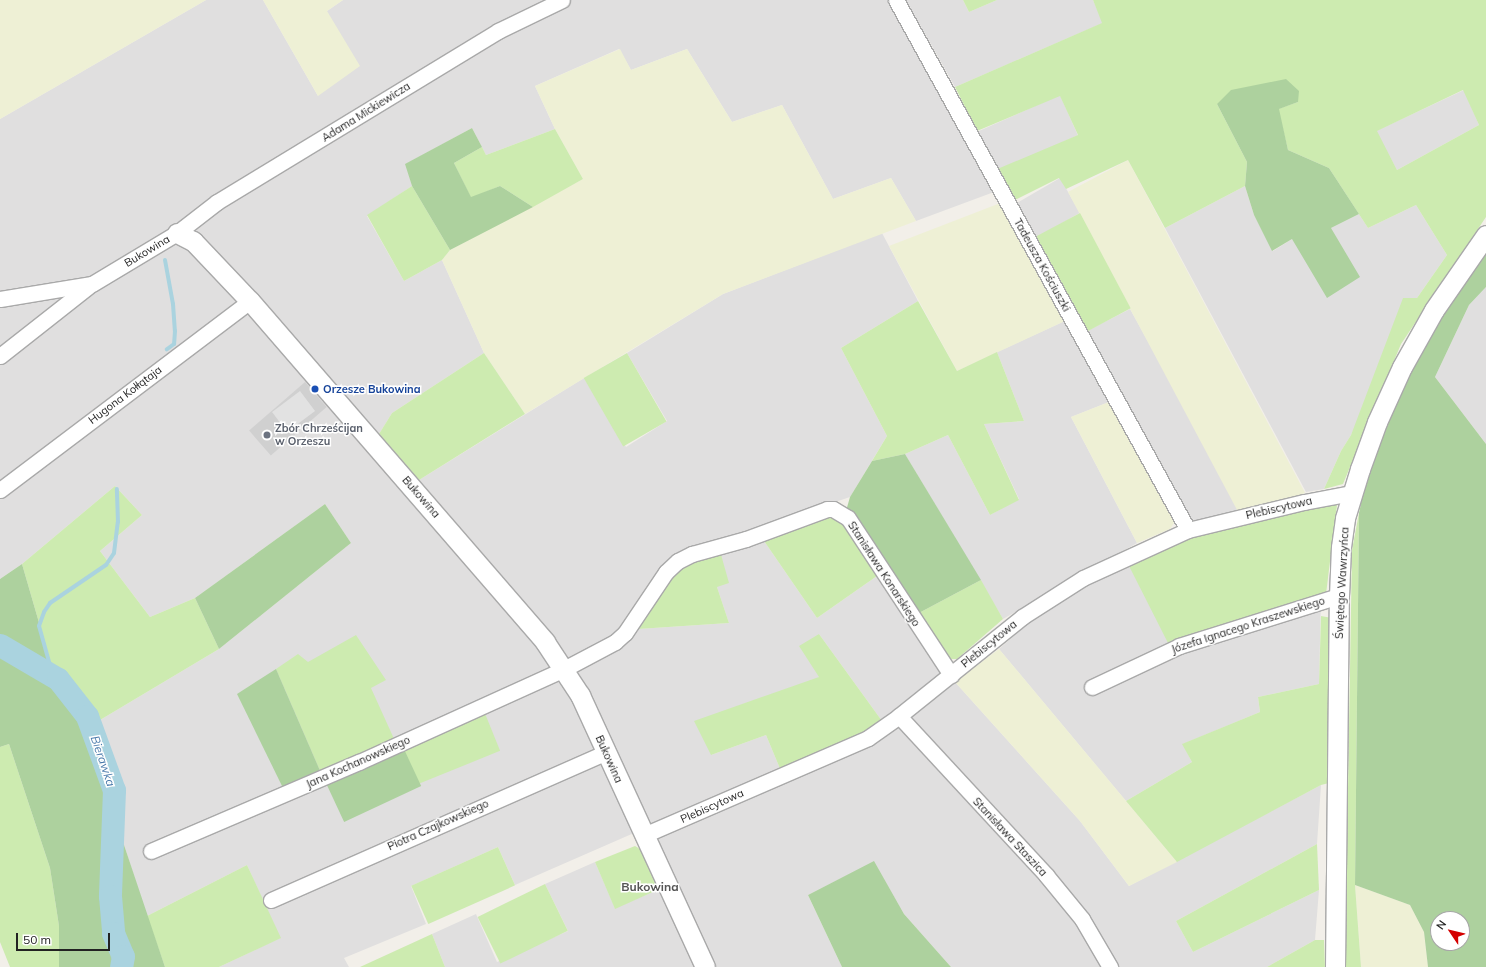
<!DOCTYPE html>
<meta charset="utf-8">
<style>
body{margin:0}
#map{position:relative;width:1486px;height:967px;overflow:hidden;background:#f2efe9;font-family:Mulish,sans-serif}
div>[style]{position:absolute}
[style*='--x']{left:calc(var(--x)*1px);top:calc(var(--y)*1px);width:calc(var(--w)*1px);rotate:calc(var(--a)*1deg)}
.residential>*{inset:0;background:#e0dfdf;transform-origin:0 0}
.religious>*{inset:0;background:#d0d0d0;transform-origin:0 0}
.farmland>*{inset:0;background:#eef0d5;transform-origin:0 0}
.grass>*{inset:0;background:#cdebb0;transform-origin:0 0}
.forest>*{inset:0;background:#add19e;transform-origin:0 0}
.parking>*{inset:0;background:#e2e2e2;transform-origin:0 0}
.stream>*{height:4px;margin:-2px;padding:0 2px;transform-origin:2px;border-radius:2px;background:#aad3df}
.river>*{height:23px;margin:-11.5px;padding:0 11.5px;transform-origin:11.5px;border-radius:11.5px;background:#aad3df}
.roads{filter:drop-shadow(1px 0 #a9a9a9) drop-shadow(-1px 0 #a9a9a9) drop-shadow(0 1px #a9a9a9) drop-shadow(0 -1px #a9a9a9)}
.minor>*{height:15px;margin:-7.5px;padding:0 7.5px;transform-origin:7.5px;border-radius:7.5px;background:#fff}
.tertiary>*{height:19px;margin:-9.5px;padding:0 9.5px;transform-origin:9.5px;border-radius:9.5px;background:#fff}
.dots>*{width:11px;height:11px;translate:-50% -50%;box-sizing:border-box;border:2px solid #fff;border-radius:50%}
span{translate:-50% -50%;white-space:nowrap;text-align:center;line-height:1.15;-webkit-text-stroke:3px #fff;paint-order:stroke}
.street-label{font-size:11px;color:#222}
.transit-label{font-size:11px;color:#164399;font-weight:700}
.left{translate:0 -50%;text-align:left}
.worship-label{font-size:11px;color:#5b616d;font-weight:700}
.water-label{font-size:12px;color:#4a7aab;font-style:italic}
.neighbourhood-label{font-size:12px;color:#555;font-weight:700}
.north{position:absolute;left:1430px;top:911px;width:40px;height:40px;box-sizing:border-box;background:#fff;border:1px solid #a7a7a7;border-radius:50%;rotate:305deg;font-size:11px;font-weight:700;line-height:16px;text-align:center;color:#222}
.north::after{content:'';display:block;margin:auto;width:14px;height:18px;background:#d40000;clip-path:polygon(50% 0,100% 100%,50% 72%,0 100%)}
.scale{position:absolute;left:16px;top:933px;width:94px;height:18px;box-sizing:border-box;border:2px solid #222;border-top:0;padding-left:5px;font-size:12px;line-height:14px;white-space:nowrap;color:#222;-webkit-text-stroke:3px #fff;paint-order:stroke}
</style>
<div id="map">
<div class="residential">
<i style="clip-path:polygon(206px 0,263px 0,318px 96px,327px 11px,343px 0,892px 0,994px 192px,916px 221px,891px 178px,833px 199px,782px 105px,732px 122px,687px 49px,631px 70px,619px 49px,535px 86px,555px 129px,486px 155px,472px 128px,406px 164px,412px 186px,367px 216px,404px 281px,442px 260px,484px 353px,392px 413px,379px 434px,366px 449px,532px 640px,566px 689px,597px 745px,634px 833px,515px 885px,498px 847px,411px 886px,426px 924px,344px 958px,349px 967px,219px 967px,280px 938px,247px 865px,147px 916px,123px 842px,120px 795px,95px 723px,219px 649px,351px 543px,325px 504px,195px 598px,150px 617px,100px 551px,142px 515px,115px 486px,22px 564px,0 579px,0 119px)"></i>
<i style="clip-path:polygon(906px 0,963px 0,969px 12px,997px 0,1093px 0,1103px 23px,955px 87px)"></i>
<i style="clip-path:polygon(1464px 90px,1479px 125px,1397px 170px,1376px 131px)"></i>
<i style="left:1060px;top:95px;width:44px;height:90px;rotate:66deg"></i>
<i style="left:1060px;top:178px;width:40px;height:52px;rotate:60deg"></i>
<i style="clip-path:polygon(1245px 186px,1254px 215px,1273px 251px,1292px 239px,1331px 228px,1359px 214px,1368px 228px,1416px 205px,1447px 255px,1417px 298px,1351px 435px,1341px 451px,1324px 489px,1306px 492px,1165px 228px)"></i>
<i style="clip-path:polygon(882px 233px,918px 301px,841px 348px,887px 436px,850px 497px,740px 534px,699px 544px,666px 561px,617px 634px,570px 662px,471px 541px,419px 480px,584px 378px,626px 447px,667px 421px,627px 353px,723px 294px)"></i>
<i style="clip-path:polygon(1486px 287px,1486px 444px,1435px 377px,1469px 305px)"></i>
<i style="clip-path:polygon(1130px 309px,1241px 509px,1198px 523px,1186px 514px,1087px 331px)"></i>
<i style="clip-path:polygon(1067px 320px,1109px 402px,1071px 417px,1137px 543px,1003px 619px,905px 454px,948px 435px,990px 515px,1019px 499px,984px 424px,1024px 421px,997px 352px)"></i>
<i style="clip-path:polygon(762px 538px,817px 618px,877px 576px,945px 674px,882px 721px,819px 634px,819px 677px,711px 755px,766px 735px,781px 771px,651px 824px,576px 669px,618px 646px,638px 629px,729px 623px,717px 587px,720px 551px)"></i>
<i style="clip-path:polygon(1127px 562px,1321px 598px,1319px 684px,1258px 697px,1260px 712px,1183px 744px,1192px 762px,1126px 801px,999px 649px,1043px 610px)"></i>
<i style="clip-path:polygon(955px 682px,1080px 821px,1129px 886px,1321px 785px,1317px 844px,1176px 921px,1193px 952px,1319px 890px,1315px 940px,1267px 967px,1113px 967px,909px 719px)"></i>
<i style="clip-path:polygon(899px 724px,1050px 890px,1078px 927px,1102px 967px,951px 967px,904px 914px,874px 862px,808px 895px,842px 967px,709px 967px,649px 840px)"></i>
<i style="clip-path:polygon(595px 862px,615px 908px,653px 892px,657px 887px,697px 967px,445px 967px,432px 934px,476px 914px,497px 962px,568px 931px,545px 884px)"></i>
</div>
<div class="religious">
<i style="left:305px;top:382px;width:33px;height:74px;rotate:49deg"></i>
</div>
<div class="farmland">
<i style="clip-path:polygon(0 0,206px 0,0 119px)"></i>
<i style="clip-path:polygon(263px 0,343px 0,327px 11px,360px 66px,318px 96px)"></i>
<i style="clip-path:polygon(620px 49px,631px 70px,687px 49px,732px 122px,782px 105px,833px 199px,891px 178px,916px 221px,723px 294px,525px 414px,484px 353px,442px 260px,450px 250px,583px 179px,555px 129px,535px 86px)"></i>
<i style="left:1128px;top:160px;width:377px;height:68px;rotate:62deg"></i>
<i style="clip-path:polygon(1003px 202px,1067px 320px,957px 371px,889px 246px)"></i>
<i style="clip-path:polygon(1109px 402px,1176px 520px,1170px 529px,1137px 543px,1071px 417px)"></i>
<i style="clip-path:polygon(999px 649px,1177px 862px,1129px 886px,1080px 821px,955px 682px)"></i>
<i style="clip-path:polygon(1355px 885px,1410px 905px,1424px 932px,1428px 967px,1361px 967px)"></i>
</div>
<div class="grass">
<i style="clip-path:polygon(963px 0,997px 0,969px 12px)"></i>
<i style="clip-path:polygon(evenodd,1093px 0,1486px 0,1486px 217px,1401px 344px,1343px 484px,1324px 489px,1341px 451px,1351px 435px,1403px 298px,1417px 298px,1447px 255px,1416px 205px,1368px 228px,1329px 168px,1288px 150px,1278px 109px,1298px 102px,1217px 104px,1247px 162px,1245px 186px,1165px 228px,1128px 160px,1066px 189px,1059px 178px,1013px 201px,995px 170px,1078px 135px,1060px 96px,977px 131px,955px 87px,1102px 23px,1093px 0,1463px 90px,1479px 125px,1397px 170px,1377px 131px,1463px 90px)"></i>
<i style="clip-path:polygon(555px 129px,583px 179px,533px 207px,500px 186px,471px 198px,454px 163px,482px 147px,486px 155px)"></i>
<i style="clip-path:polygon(412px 186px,450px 250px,442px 260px,404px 281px,367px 215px)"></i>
<i style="left:1080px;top:213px;width:108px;height:51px;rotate:62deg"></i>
<i style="clip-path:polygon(918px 301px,957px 371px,997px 352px,1024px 421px,984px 424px,1019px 500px,990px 515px,948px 435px,905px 454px,872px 461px,887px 436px,841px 348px)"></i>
<i style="clip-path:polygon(484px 353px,525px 414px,419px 480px,379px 434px,392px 413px)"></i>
<i style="left:627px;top:353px;width:79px;height:50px;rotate:60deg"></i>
<i style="clip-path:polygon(115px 486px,142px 515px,100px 551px,150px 617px,195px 598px,219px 649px,95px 723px,82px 723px,60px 695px,22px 564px)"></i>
<i style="clip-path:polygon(1330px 501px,1337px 505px,1326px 594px,1321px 598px,1168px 643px,1127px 562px,1190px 535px)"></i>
<i style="clip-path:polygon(1359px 513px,1355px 885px,1361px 967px,1345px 967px,1352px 550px)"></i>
<i style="clip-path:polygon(819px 516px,834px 517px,842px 524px,877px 576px,817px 618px,762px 538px)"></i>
<i style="clip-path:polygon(720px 551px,729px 583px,717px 587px,729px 623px,638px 629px,669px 578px,683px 563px)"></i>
<i style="clip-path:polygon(981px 580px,1003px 619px,957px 659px,947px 659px,917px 614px)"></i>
<i style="clip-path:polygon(1321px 616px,1332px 618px,1329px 783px,1321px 785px,1177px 862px,1126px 801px,1192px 762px,1182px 744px,1260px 712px,1258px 697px,1319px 684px)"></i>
<i style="clip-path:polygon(819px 634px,882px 721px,860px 737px,781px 771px,766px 735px,711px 755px,694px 721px,819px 677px,799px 646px)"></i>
<i style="clip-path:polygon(356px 635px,386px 680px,371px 688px,395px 741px,321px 773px,276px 669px,298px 654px,308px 662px)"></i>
<i style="left:484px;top:711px;width:43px;height:89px;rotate:68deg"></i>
<i style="clip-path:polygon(9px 744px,50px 868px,59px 926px,59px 967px,10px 967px,0 942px,0 747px)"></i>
<i style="clip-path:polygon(1317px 844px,1319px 890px,1193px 952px,1176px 921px)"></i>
<i style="clip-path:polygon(635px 846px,640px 849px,657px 887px,653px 892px,615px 909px,595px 862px)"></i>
<i style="left:498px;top:847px;width:42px;height:95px;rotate:66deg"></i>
<i style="clip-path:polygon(247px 865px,281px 938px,219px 967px,165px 967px,147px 916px)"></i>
<i style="left:545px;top:884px;width:52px;height:75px;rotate:64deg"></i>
<i style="clip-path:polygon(432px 934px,445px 967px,360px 967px)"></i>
<i style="clip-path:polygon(1315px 940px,1324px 940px,1325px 967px,1267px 967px)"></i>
</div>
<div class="forest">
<i style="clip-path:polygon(1286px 79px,1299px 91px,1298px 102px,1279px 109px,1288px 150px,1329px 168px,1359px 214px,1331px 228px,1360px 277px,1327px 298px,1292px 239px,1272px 251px,1254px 215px,1245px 186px,1247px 162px,1217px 104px,1231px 90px)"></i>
<i style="clip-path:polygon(472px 128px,482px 147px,454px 163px,471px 197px,500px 186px,533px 207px,450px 250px,412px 186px,405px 164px)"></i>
<i style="clip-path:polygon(evenodd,1486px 252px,1486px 287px,1469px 305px,1435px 377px,1486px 444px,1486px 967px,1428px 967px,1424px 932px,1410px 905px,1355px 885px,1359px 513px,1369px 465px,1411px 367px,1457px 292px,1486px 252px,1438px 919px,1462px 919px,1462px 943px,1438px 943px,1438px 919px)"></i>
<i style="clip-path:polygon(905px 454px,981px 580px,917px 614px,846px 511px,850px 497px,872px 461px)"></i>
<i style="clip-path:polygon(325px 504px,351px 543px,219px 649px,195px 598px)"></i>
<i style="clip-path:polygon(22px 564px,60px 695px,82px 723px,95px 723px,121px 795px,123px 842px,165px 967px,59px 967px,59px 926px,50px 868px,9px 744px,0 747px,0 579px)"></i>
<i style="clip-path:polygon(276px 669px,321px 773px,283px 788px,237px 694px)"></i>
<i style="left:403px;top:747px;width:43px;height:85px;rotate:65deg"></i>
<i style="clip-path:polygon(874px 861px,904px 914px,951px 967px,842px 967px,808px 895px)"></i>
</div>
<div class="parking">
<i style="left:300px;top:391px;width:25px;height:35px;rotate:53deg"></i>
</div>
<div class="stream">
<i style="--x:165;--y:260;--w:45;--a:79.7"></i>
<i style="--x:173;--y:304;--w:27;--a:86"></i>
<i style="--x:175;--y:331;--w:13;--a:94"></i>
<i style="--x:174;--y:344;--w:9;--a:144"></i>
<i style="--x:53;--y:676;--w:52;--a:-105.6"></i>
<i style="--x:39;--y:626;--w:15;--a:-70"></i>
<i style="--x:44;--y:612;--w:11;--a:-56"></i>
<i style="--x:50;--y:603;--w:68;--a:-34.2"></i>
<i style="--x:106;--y:565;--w:14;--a:-56"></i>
<i style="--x:114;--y:553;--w:31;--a:-83"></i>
<i style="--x:118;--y:522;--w:33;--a:-92"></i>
</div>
<div class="river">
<i style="--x:0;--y:645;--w:67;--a:30.4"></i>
<i style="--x:58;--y:679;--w:47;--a:51.9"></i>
<i style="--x:87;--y:716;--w:79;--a:70"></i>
<i style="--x:114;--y:790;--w:106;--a:92.2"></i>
<i style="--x:110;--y:896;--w:37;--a:85"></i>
<i style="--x:113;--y:933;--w:25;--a:67"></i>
<i style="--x:123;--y:956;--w:11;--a:100"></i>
</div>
<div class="roads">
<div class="minor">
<i style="--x:896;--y:0;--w:605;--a:61.15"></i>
<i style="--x:0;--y:299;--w:93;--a:-9.3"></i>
<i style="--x:92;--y:284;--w:99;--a:-31"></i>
<i style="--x:177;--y:233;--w:51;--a:-37.8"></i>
<i style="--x:217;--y:202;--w:329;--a:-31.3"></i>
<i style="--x:498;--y:31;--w:71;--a:-25.8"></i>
<i style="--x:0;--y:356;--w:113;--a:-38.2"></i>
<i style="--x:0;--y:490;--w:313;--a:-37.1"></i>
<i style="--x:1092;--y:687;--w:96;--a:-25.2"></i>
<i style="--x:1179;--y:646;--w:168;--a:-17.4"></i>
<i style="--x:899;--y:716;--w:217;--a:47.2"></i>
<i style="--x:1046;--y:875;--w:57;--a:50.7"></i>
<i style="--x:1082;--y:919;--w:56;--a:59.7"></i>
<i style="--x:644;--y:835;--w:244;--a:-23.4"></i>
<i style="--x:868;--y:738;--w:38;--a:-35"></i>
<i style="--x:899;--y:716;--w:158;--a:-38.8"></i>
<i style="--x:1022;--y:617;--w:72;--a:-32.6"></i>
<i style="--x:1083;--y:578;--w:115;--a:-24.6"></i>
<i style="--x:1188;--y:530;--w:119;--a:-13.6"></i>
<i style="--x:1304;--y:502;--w:49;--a:-10.6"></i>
<i style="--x:151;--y:851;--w:226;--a:-23.2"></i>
<i style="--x:359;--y:762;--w:225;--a:-24.4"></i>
<i style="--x:564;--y:669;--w:58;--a:-27.9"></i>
<i style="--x:615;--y:642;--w:13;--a:-42"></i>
<i style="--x:625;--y:633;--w:73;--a:-56.1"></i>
<i style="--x:666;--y:572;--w:16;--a:-43"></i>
<i style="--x:678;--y:561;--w:16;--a:-27"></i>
<i style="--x:692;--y:554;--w:56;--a:-15.5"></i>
<i style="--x:746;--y:539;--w:86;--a:-20.3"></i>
<i style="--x:827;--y:509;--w:6;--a:0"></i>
<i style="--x:833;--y:509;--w:17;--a:31"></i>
<i style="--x:848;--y:518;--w:188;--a:56.7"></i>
<i style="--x:271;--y:900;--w:366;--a:-23.8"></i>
</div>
<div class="tertiary">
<i style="--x:177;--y:233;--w:18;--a:27"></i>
<i style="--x:193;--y:241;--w:83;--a:46.5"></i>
<i style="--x:250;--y:301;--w:451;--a:49.1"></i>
<i style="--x:545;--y:642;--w:64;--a:56.6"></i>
<i style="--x:580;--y:695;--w:299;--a:65.3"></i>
<i style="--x:1335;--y:967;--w:371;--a:-89.4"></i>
<i style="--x:1339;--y:596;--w:49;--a:-87.7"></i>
<i style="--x:1341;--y:547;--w:29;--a:-82"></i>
<i style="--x:1345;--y:518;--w:51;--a:-73"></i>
<i style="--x:1360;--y:469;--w:50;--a:-70.1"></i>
<i style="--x:1377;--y:422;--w:60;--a:-65.6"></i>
<i style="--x:1402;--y:367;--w:65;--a:-60.7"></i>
<i style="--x:1434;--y:310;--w:91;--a:-55.3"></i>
</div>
</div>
<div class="dots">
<i style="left:315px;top:389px;background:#1a4fb4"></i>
<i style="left:267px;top:435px;background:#6b7280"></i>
</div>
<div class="street-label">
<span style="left:366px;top:112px;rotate:-32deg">Adama Mickiewicza</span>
<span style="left:147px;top:251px;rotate:-31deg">Bukowina</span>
<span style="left:1042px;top:265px;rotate:61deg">Tadeusza Kościuszki</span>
<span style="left:125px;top:395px;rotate:-37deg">Hugona Kołłątaja</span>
<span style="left:421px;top:497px;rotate:49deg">Bukowina</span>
<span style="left:1279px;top:508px;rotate:-13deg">Plebiscytowa</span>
<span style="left:884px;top:574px;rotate:57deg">Stanisława Konarskiego</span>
<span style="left:1342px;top:583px;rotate:-87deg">Świętego Wawrzyńca</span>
<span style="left:1248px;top:625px;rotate:-18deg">Józefa Ignacego Kraszewskiego</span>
<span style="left:989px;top:644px;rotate:-39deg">Plebiscytowa</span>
<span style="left:609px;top:759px;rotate:66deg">Bukowina</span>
<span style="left:358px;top:762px;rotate:-24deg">Jana Kochanowskiego</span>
<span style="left:712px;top:806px;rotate:-24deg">Plebiscytowa</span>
<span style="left:438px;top:825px;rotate:-24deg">Piotra Czajkowskiego</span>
<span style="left:1010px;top:837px;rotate:47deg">Stanisława Staszica</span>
</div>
<div class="transit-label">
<span class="left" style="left:323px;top:389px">Orzesze Bukowina</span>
</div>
<div class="worship-label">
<span class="left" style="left:275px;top:435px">Zbór Chrześcijan<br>w Orzeszu</span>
</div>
<div class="water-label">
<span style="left:103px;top:761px;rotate:71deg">Bierawka</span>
</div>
<div class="neighbourhood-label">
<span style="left:650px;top:887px">Bukowina</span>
</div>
<div class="north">N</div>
<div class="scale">50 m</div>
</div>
